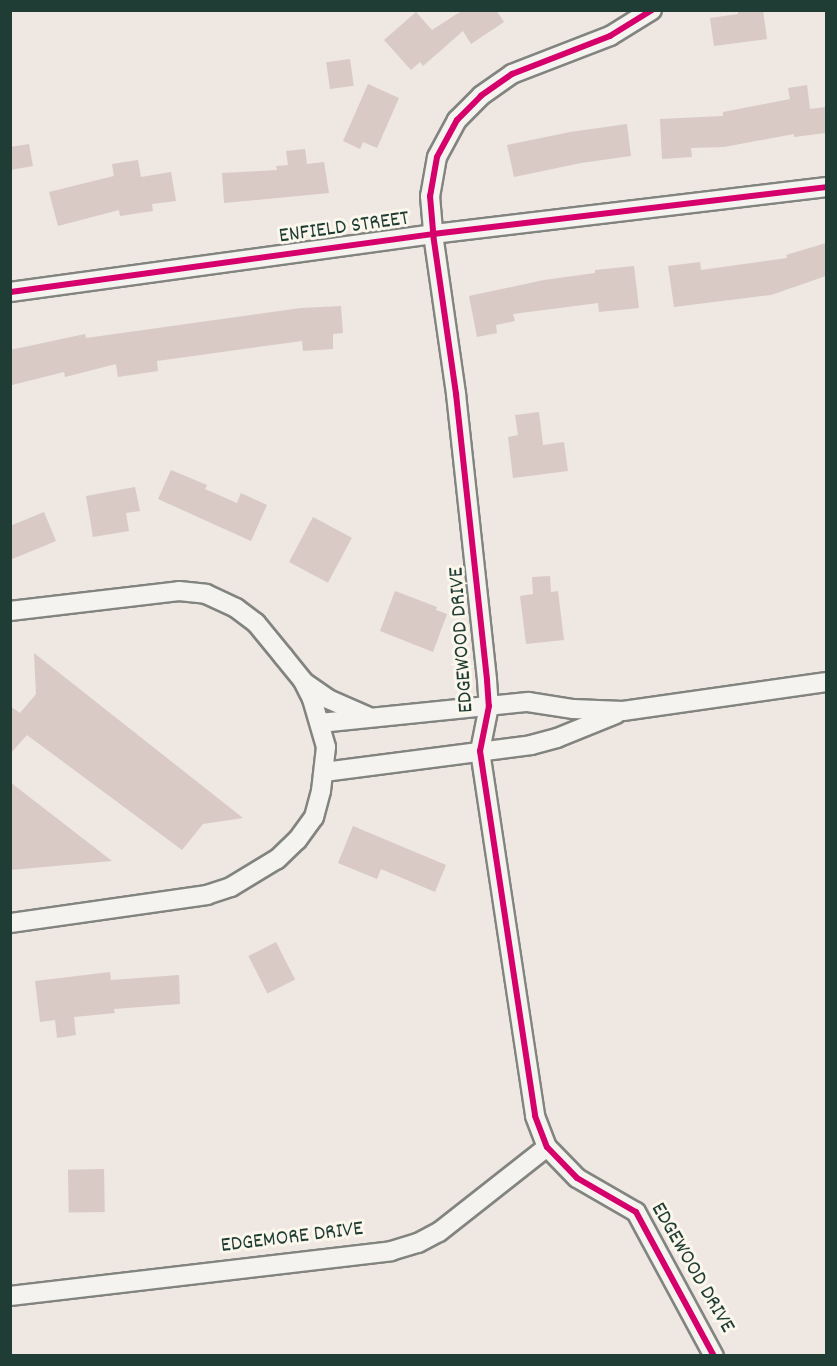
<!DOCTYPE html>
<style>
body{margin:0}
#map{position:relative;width:837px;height:1366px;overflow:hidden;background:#efe7e1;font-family:Dekko,sans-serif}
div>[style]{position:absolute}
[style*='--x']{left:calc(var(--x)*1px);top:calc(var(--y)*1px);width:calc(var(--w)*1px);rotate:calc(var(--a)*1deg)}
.building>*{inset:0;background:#d9cac6;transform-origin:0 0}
.roads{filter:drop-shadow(2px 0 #828480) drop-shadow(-2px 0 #828480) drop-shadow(0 2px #828480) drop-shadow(0 -2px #828480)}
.street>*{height:18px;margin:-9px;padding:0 9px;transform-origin:9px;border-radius:9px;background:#f5f3ef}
.cycleway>*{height:6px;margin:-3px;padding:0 3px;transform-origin:3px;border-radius:3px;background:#d6006c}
span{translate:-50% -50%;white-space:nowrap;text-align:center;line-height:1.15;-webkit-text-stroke:6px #fbf7ec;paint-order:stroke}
.street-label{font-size:22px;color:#1f3d34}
.frame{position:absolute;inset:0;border:12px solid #1f3d34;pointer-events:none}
</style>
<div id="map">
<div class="building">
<i style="clip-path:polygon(463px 10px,496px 10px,504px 22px,471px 44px,463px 31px,423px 66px,420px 62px,411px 70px,384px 40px,416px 12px,432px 30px)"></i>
<i style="clip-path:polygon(738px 10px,763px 10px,767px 39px,714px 46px,710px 18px,738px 14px)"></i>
<i style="left:350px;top:59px;width:27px;height:24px;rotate:82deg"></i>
<i style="clip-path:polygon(368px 84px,399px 98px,377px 148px,363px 142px,360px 149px,343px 141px)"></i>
<i style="clip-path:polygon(807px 85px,810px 109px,826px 107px,826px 133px,794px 137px,794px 134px,724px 147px,691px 148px,692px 157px,662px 159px,660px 119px,723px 116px,723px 112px,790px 99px,788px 88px)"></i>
<i style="clip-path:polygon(627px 124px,631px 156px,581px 163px,514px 177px,507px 145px,570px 132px)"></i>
<i style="clip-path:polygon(29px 144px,33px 166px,10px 170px,10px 147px)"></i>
<i style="clip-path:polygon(305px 149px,307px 164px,324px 162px,329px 193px,224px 203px,222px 173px,277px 170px,276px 166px,288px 165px,286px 151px)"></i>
<i style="clip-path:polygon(138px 160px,141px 177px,171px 172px,176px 201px,152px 204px,153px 211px,120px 216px,119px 210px,58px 226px,49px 192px,114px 176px,112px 164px)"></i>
<i style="clip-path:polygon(826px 243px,826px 276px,771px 295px,674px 307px,668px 266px,700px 262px,701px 270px,787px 258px,786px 255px)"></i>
<i style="clip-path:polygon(634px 266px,639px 308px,599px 312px,598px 303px,513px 314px,515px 321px,496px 325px,497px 333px,477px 337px,469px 296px,544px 280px,595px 273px,595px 270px)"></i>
<i style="clip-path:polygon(341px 306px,343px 333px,333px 334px,333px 349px,303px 351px,302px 341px,157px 361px,158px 371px,118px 377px,116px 364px,65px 377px,64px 372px,12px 385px,10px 382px,10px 350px,85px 334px,86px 338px,301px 308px)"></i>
<i style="clip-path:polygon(539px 412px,543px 445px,564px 442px,568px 471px,513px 478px,508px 437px,518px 435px,515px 415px)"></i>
<i style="clip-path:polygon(171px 470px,207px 485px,205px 489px,237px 503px,241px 493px,267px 505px,251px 541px,158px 499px)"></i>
<i style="clip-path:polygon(135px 487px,140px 511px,126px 513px,129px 531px,93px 537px,86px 496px)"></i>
<i style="clip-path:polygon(44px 512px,56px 541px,10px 560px,10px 526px)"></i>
<i style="left:313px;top:517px;width:44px;height:51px;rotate:28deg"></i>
<i style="clip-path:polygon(550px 576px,551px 592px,558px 591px,564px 640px,526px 644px,520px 596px,533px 594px,532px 577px)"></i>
<i style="clip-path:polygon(395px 591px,437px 607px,436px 610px,447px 614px,433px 652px,380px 631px)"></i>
<i style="clip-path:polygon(34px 653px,243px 818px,203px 824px,182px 850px,27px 735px,10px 754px,10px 706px,20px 713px,36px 694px)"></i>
<i style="clip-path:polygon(10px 782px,112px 861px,10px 870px)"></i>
<i style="clip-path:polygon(353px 826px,446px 865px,435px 892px,381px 869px,377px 879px,338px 863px)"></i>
<i style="left:276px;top:942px;width:42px;height:31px;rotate:63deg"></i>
<i style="clip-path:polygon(110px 972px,111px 980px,179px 975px,180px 1004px,114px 1009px,115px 1013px,74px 1017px,76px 1035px,57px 1038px,55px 1020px,40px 1022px,35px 981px)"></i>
<i style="left:104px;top:1169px;width:43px;height:36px;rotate:89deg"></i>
</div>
<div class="roads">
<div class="street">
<i style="--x:652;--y:10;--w:49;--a:148.2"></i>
<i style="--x:610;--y:36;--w:105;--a:158.8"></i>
<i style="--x:512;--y:74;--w:38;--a:145"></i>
<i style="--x:481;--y:96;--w:34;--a:135"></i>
<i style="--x:457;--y:120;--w:42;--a:118.4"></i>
<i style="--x:437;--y:157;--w:40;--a:100"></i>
<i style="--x:430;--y:196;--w:38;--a:85"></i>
<i style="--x:433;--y:234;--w:162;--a:81.8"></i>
<i style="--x:456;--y:394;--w:288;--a:83.8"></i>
<i style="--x:487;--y:680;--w:26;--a:86"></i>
<i style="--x:489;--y:706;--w:46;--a:101.3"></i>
<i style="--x:480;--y:751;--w:369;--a:81.4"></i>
<i style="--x:535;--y:1116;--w:33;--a:69"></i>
<i style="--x:547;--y:1147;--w:43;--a:45.9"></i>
<i style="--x:577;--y:1178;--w:68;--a:30"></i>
<i style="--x:636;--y:1212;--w:164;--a:61.6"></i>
<i style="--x:10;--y:292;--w:427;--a:-7.8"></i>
<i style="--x:433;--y:234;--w:396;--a:-6.8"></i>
<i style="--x:10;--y:611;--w:170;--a:-6.7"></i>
<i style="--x:179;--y:591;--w:27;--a:6"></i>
<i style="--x:206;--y:594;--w:33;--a:25"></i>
<i style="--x:236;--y:608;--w:25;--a:37"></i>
<i style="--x:256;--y:623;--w:43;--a:50.7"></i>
<i style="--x:283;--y:656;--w:32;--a:51"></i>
<i style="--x:303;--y:681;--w:20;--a:63"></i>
<i style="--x:312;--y:699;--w:50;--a:73.7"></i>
<i style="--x:326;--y:747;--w:44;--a:96.5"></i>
<i style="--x:321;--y:791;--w:27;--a:105"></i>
<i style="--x:314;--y:817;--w:29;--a:126"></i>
<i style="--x:297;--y:840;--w:28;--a:136"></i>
<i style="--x:277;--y:859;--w:54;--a:148.7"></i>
<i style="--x:231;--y:887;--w:25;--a:162"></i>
<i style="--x:207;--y:895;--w:199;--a:171.9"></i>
<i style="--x:304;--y:682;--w:29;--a:35"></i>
<i style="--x:328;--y:699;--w:43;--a:23.6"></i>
<i style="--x:320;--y:723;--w:209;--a:-5.8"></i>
<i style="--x:528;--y:702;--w:46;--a:8.8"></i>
<i style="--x:573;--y:709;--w:50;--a:2.3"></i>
<i style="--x:623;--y:711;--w:205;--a:-8.1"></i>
<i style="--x:324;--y:772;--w:209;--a:-7.4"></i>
<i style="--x:531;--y:745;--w:27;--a:-15"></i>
<i style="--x:557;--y:738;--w:64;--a:-22.1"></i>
<i style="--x:10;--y:1296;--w:384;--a:-6.7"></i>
<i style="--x:391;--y:1251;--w:28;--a:-17"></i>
<i style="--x:418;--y:1243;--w:24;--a:-28"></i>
<i style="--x:439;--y:1232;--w:137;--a:-38.2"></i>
</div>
</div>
<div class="cycleway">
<i style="--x:652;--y:10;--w:49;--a:148.2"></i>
<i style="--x:610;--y:36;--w:105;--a:158.8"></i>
<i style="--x:512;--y:74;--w:38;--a:145"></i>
<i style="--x:481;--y:96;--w:34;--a:135"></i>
<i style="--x:457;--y:120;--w:42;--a:118.4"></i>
<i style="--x:437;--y:157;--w:40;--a:100"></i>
<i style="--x:430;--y:196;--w:38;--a:85"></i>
<i style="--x:433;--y:234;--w:162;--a:81.8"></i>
<i style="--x:456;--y:394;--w:288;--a:83.8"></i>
<i style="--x:487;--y:680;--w:26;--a:86"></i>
<i style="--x:489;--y:706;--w:46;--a:101.3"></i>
<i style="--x:480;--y:751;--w:369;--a:81.4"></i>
<i style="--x:535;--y:1116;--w:33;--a:69"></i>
<i style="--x:547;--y:1147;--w:43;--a:45.9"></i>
<i style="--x:577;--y:1178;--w:68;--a:30"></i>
<i style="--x:636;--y:1212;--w:164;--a:61.6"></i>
<i style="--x:10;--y:292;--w:427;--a:-7.8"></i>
<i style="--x:433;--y:234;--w:396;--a:-6.8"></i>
</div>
<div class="street-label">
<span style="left:344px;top:228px;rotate:-8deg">ENFIELD STREET</span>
<span style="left:462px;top:640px;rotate:-94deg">EDGEWOOD DRIVE</span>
<span style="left:292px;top:1238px;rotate:-7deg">EDGEMORE DRIVE</span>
<span style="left:692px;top:1268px;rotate:60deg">EDGEWOOD DRIVE</span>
</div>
<div class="frame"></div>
</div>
